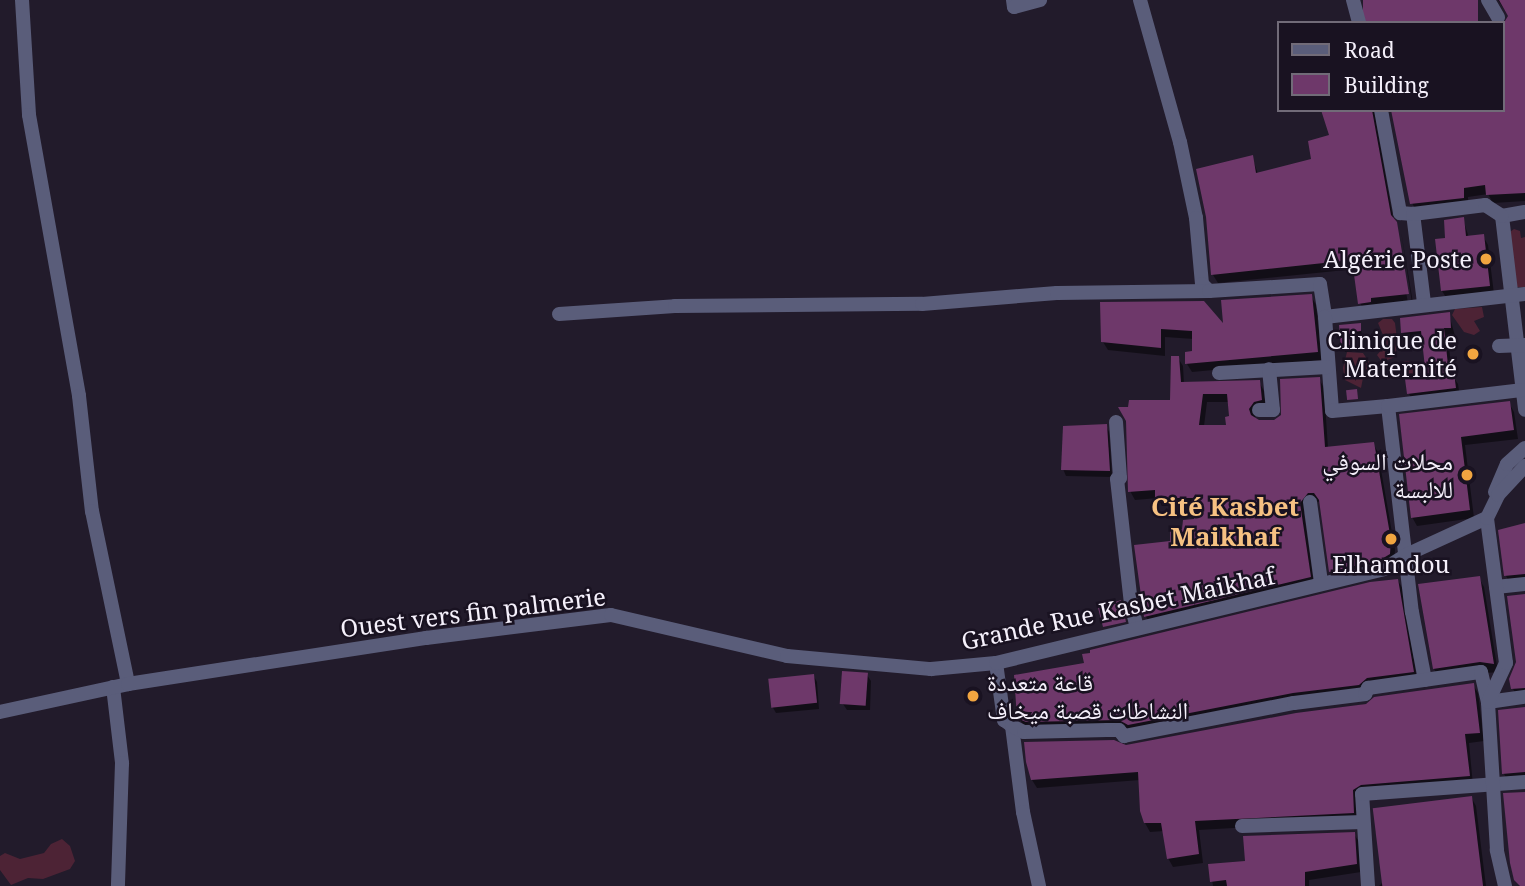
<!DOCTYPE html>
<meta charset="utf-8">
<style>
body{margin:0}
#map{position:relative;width:1525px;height:886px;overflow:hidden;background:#221b2b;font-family:"Noto Serif","Noto Naskh Arabic",serif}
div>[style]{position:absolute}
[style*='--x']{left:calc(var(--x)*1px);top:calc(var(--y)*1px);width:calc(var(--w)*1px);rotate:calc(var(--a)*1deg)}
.green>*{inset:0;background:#4d2335}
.round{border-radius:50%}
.shadow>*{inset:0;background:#0007}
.building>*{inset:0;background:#6e386a;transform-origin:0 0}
.minor>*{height:14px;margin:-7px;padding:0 7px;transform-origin:7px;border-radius:7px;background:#5a5d7a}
.dots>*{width:19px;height:19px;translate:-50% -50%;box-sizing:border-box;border:4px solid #191221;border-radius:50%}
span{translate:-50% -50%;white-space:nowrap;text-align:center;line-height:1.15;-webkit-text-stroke:5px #191221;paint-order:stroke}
.poi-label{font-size:24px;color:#f5f0fb}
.right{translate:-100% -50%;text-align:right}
.left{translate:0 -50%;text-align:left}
.street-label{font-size:24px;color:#f5f0fb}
.neighbourhood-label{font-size:26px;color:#f6c182;font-weight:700}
.legend{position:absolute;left:1277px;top:21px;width:228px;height:91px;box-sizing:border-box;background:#191221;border:2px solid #716b78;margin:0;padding:9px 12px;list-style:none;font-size:21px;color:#f5f0fb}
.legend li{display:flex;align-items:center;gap:14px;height:35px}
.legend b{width:35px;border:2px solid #716b78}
</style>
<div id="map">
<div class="green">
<i style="clip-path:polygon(1514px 229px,1520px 231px,1521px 238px,1525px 237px,1525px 287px,1516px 287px,1510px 232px)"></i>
<i style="clip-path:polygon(1482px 307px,1484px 317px,1474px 321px,1480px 331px,1474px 335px,1464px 332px,1452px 315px,1455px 309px)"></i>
<i style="clip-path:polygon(1383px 319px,1392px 319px,1395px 323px,1397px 339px,1395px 357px,1382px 362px,1377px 355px,1383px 348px,1383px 335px,1378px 323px)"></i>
<i style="clip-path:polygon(1347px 352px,1363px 353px,1375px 371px,1373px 375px,1363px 378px,1361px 388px,1345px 380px,1343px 368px)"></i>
<i class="round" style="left:1398px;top:361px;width:18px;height:18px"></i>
<i style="clip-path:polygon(62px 839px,70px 846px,75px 861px,70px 869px,43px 879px,28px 878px,11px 885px,0 870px,0 856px,5px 853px,20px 859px,44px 853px,51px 844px)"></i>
</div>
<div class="shadow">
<i style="clip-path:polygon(1498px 0,1525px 0,1525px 201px,1493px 203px,1488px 194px,1468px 197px,1468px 206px,1417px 212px,1412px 203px,1502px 110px,1510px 18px)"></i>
<i style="clip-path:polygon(1323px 110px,1378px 110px,1376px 122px,1408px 303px,1412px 303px,1401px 231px,1413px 303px,1365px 312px,1360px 303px,1355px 269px,1218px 283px,1213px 275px,1252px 157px,1258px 174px,1313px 160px,1331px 136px)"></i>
<i style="clip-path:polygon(1463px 219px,1469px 238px,1483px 236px,1488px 245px,1494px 294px,1447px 299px,1442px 291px,1447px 240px)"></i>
<i style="clip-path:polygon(1311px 296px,1316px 305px,1322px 360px,1192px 372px,1187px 364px,1194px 353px,1194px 339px,1165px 337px,1165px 356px,1108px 350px,1103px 342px,1102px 304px,1225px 328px)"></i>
<i style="clip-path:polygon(1449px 314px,1455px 336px,1448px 337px,1452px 375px,1458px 384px,1460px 397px,1414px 402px,1409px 394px,1428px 378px,1424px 340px,1408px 341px,1403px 333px)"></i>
<i style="clip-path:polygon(1360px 324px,1362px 335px,1352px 336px,1353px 351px,1345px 352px,1341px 327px)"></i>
<i style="clip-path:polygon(evenodd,1178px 358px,1183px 366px,1184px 384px,1259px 382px,1264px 391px,1266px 409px,1258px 410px,1254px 419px,1259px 421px,1274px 421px,1283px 416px,1319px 379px,1324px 388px,1328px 448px,1373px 444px,1378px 452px,1395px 550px,1394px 562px,1336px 580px,1331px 572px,1321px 502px,1313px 501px,1304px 513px,1314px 585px,1151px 625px,1146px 617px,1136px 546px,1171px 543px,1196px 520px,1195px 506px,1162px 506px,1158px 498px,1135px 500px,1130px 491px,1171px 402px,1178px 358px,1207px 402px,1230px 402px,1228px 427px,1204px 426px,1207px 402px)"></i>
<i style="clip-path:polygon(1509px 403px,1514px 412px,1518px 439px,1465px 445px,1474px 518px,1417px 526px,1412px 517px,1401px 416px)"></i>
<i style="clip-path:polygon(1106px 426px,1109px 432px,1112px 477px,1066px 476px,1063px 469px)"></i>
<i style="clip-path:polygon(1525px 526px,1525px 584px,1511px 585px,1506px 576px,1500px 532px)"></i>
<i style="clip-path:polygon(1479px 578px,1484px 587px,1498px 672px,1439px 677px,1434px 669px)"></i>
<i style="clip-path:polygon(1398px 581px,1403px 589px,1417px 680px,1134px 734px,1024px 727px,1019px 717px,1086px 664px)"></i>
<i style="clip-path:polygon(1525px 595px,1525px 697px,1518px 697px,1513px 689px)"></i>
<i style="clip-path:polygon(813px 675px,817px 682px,819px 709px,776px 713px,772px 706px)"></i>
<i style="clip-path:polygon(867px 675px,871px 681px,870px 710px,847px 710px,843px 704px)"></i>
<i style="clip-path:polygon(1473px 685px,1478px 693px,1484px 741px,1469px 743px,1473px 785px,1366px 793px,1358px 821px,1199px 830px,1203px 863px,1173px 867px,1168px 858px,1164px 831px,1150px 832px,1145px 823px,1140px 780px,1037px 788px,1032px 780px,1126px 747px)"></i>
<i style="clip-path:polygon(1525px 708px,1525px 782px,1509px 782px,1504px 774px)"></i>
<i style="clip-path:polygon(1471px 797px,1476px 806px,1486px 886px,1379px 886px)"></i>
<i style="clip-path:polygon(1354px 834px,1359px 842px,1361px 872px,1309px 880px,1309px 886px,1213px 886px,1210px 866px,1247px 862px)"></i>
</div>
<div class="building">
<i style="left:1363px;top:0;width:115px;height:24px"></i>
<i style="clip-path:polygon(1499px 0,1525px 0,1525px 193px,1486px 195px,1485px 185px,1464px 188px,1464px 198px,1410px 204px,1391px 110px,1502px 110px,1502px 26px,1508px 16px)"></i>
<i style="clip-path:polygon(1321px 110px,1372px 110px,1391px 215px,1397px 222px,1409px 294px,1371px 298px,1371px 302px,1358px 304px,1352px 260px,1211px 275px,1206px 217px,1196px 169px,1253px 155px,1256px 173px,1311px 159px,1308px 141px,1329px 135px)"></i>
<i style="clip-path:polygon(1464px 217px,1466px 236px,1484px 234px,1490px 286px,1441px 291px,1435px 239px,1445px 238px,1444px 220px)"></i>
<i style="clip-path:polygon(1312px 294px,1318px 352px,1185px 364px,1185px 352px,1192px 351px,1192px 331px,1161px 329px,1161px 348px,1101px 342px,1100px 302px,1204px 301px,1223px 323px,1221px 300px)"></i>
<i style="clip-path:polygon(1450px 312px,1451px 328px,1444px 328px,1449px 374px,1454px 373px,1456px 388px,1407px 394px,1405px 379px,1426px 377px,1421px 331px,1401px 333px,1400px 318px)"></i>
<i style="clip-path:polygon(1361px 323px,1361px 331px,1351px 332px,1352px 348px,1341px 349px,1339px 325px)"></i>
<i style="clip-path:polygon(evenodd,1171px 356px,1179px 356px,1181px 382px,1260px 380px,1262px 400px,1254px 402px,1249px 409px,1251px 415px,1259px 420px,1274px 420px,1281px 415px,1280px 379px,1320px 377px,1325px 447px,1374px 442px,1391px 540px,1390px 554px,1380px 560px,1329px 572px,1319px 500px,1314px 493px,1308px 493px,1300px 503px,1311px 577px,1144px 617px,1134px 545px,1170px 541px,1170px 530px,1182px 529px,1183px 520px,1194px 519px,1193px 498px,1155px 498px,1155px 490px,1128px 492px,1126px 421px,1118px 407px,1128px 407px,1129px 400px,1170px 400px,1171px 356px,1203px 394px,1227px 394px,1229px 416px,1225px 417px,1226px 425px,1199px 425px,1203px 394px)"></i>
<i style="left:1357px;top:389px;width:10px;height:11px;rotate:84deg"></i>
<i style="clip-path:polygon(1510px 401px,1514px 430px,1461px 437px,1470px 510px,1411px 518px,1399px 414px)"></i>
<i style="clip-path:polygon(1107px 424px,1110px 471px,1061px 470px,1063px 426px)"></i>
<i style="clip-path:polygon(1525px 523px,1525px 574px,1504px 576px,1498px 530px)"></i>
<i style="clip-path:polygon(1480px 576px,1494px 664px,1480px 662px,1433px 669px,1418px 584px)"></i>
<i style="clip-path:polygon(1398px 579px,1414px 672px,1367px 678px,1359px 685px,1293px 693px,1128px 725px,1119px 720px,1026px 722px,1017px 718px,1014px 675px,1084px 663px,1082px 654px,1090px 653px,1090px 650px,1370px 582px)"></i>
<i style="clip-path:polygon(1525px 594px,1525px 688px,1511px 689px,1509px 679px,1516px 662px,1507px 596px)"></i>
<i style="clip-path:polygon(1121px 600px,1126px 622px,1103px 627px,1098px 608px)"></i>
<i style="left:842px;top:671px;width:26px;height:33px;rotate:4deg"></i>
<i style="left:814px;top:674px;width:29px;height:46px;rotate:84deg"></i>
<i style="clip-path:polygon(1474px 683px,1480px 733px,1465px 734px,1470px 776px,1361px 785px,1353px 790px,1354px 813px,1195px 821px,1199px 854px,1167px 859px,1161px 823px,1144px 823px,1140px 811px,1138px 772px,1031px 780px,1026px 762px,1024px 742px,1114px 740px,1126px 745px,1296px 713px,1366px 704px,1374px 697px)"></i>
<i style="clip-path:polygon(1525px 707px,1525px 772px,1502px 774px,1498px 710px)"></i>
<i style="clip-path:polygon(1525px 792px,1525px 886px,1520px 886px,1514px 880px,1510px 863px,1503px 793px)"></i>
<i style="left:1472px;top:796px;width:91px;height:100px;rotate:83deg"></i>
<i style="clip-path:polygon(1355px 832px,1357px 864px,1305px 872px,1305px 886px,1227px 886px,1226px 880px,1210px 882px,1208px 864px,1245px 861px,1243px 836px)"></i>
</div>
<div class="minor">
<i style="--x:22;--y:0;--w:115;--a:86.5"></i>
<i style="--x:29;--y:115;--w:285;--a:79.9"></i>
<i style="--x:79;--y:396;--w:116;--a:83.6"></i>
<i style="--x:92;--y:511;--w:177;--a:78.2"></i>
<i style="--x:1013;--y:0;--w:7;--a:82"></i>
<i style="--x:1014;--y:7;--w:27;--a:-15"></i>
<i style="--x:1140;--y:0;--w:148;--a:74.3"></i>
<i style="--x:1180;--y:142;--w:78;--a:78.1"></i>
<i style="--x:1196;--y:218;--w:66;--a:84.8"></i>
<i style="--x:1202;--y:284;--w:10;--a:45"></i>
<i style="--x:1353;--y:0;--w:24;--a:75"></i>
<i style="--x:1488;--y:0;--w:20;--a:60"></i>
<i style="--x:1381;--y:110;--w:105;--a:79.5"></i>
<i style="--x:1400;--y:213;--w:13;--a:4"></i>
<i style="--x:1502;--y:216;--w:195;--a:83.2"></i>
<i style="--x:1502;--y:216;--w:23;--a:-10"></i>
<i style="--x:1424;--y:303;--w:90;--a:-97"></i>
<i style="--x:1413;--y:214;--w:73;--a:-7.1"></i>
<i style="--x:1485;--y:205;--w:20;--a:33"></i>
<i style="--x:559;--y:314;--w:116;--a:-3.9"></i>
<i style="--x:675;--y:306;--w:247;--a:-0.5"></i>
<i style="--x:922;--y:304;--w:135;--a:-4.7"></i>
<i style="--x:1057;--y:293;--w:152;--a:-0.8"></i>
<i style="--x:1209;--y:291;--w:111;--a:-3.6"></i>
<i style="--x:1320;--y:284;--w:33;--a:81"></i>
<i style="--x:1325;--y:317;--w:201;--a:-6.6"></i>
<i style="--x:1325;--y:317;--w:94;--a:85.7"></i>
<i style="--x:1332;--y:411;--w:56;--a:-5.1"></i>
<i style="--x:1388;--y:406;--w:207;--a:83.4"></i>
<i style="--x:1412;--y:612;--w:69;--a:79.2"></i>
<i style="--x:1499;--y:346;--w:26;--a:-2"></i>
<i style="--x:1219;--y:373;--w:109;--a:-3.2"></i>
<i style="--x:1388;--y:406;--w:136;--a:-6.8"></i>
<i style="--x:1259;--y:410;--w:14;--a:0"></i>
<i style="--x:1273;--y:410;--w:41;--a:-95.6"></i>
<i style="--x:1116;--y:422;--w:56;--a:85.9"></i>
<i style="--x:1120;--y:478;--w:3;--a:162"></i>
<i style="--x:1117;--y:479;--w:126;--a:83.6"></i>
<i style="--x:1131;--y:604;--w:25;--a:76"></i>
<i style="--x:1495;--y:492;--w:30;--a:-67"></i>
<i style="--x:1507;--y:464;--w:24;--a:-42"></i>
<i style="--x:1310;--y:502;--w:81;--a:82.2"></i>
<i style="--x:1496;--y:587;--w:29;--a:-6"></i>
<i style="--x:996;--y:663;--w:58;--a:82"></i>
<i style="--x:1004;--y:720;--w:10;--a:37"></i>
<i style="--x:1012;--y:726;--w:87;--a:82.7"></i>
<i style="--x:1023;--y:812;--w:76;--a:77.8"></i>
<i style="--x:113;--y:687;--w:77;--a:83.2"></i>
<i style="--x:122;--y:763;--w:123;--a:91.9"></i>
<i style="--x:0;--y:712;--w:131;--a:-12.3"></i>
<i style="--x:128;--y:684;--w:302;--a:-8.8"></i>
<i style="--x:426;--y:638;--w:186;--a:-7.1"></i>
<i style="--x:611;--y:615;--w:181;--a:13.1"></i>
<i style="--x:787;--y:656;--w:145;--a:5.2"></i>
<i style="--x:931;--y:669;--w:65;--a:-5.3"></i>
<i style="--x:996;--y:663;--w:399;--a:-13.6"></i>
<i style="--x:1384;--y:569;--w:26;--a:-32"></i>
<i style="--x:1406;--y:555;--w:89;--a:-24.6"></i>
<i style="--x:1012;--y:726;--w:13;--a:27"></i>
<i style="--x:1024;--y:732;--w:83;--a:-1.4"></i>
<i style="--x:1107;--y:730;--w:12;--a:0"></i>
<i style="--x:1119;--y:730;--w:8;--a:50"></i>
<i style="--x:1124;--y:736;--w:173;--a:-11"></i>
<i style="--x:1294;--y:703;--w:72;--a:-7.2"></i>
<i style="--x:1365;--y:694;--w:7;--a:-63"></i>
<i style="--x:1368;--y:688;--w:114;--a:-8.1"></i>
<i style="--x:1481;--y:672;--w:31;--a:77"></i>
<i style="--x:1488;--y:702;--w:37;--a:-8"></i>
<i style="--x:1242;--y:826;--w:121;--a:-1.9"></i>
<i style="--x:1368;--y:886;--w:92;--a:-93.7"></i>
<i style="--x:1362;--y:794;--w:163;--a:-4.2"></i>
<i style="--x:1505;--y:886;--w:37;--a:-103"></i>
<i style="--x:1497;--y:850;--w:148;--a:-93.5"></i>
<i style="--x:1488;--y:702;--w:43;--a:-65.2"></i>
<i style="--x:1506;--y:663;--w:146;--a:-97.5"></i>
<i style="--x:1487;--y:518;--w:25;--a:-64"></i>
<i style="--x:1498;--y:495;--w:40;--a:-47"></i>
</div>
<div class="dots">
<i style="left:1486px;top:259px;background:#f1a540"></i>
<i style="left:1473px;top:354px;background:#f1a540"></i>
<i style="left:1467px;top:475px;background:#f1a540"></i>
<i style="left:1391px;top:539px;background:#f1a540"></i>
<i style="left:973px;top:696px;background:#f1a540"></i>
</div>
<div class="poi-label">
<span class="right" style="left:1472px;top:259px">Algérie Poste</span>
<span class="right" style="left:1457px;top:354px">Clinique de<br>Maternité</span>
<span class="right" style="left:1453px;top:475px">محلات السوفي<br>للالبسة</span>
<span style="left:1391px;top:564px">Elhamdou</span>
<span class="left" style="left:987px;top:696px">قاعة متعددة<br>النشاطات قصبة ميخاف</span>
</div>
<div class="street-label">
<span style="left:1118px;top:608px;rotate:-12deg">Grande Rue Kasbet Maikhaf</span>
<span style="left:473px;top:612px;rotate:-7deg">Ouest vers fin palmerie</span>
</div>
<div class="neighbourhood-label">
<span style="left:1225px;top:522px">Cité Kasbet<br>Maikhaf</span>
</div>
<ul class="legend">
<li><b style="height:9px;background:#5a5d7a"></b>Road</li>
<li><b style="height:19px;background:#6e386a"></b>Building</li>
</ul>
</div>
